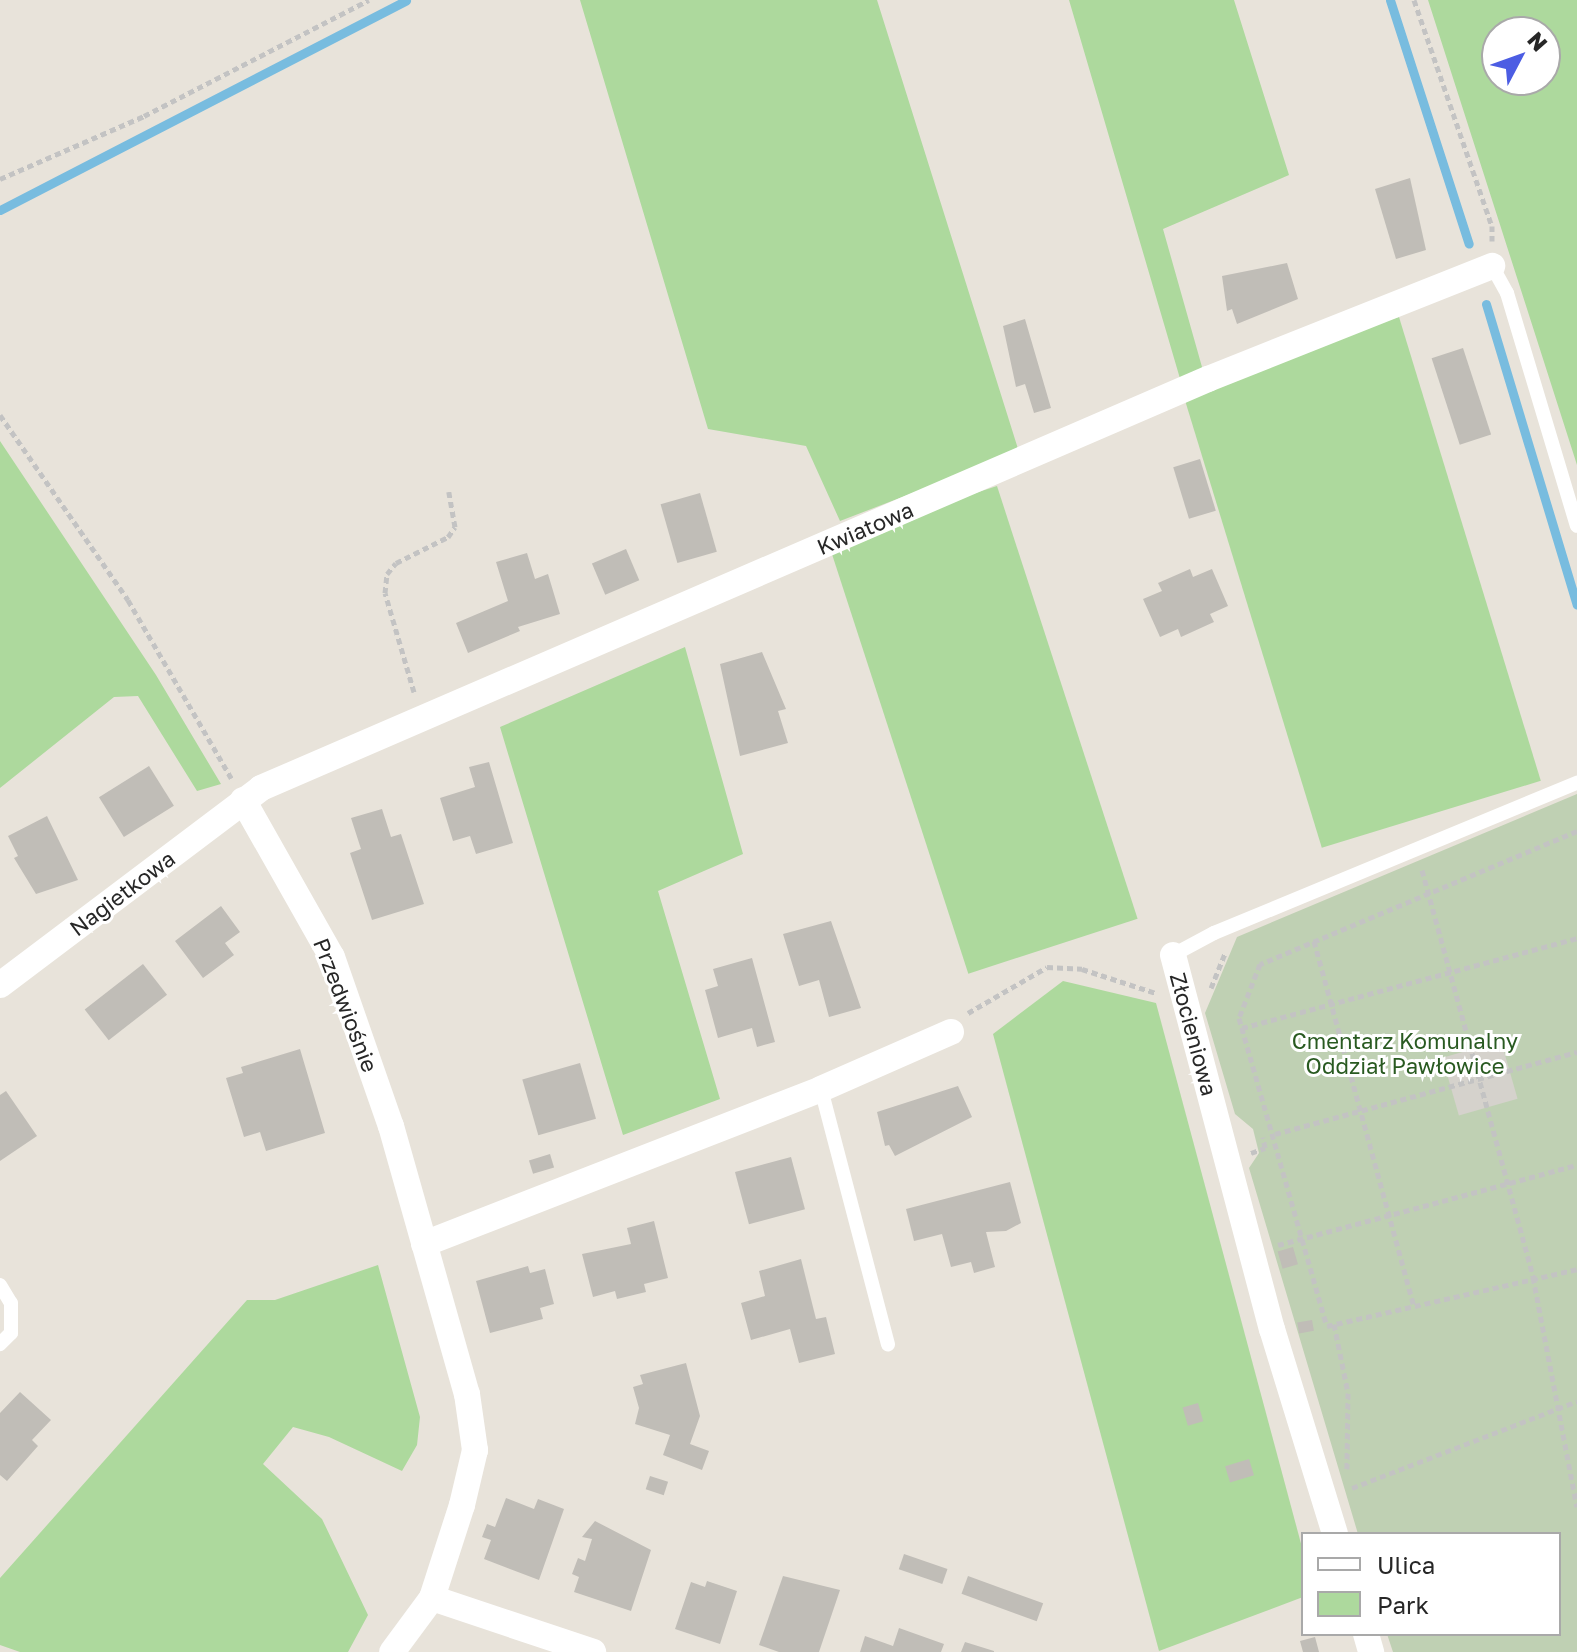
<!DOCTYPE html>
<meta charset="utf-8">
<style>
body{margin:0}
#map{position:relative;width:1577px;height:1652px;overflow:hidden;background:#e8e3da;font-family:"Golos Text",sans-serif}
div>[style]{position:absolute}
[style*='--x']{left:calc(var(--x)*1px);top:calc(var(--y)*1px);width:calc(var(--w)*1px);rotate:calc(var(--a)*1deg)}
.green>*{inset:0;background:#add99d;transform-origin:0 0}
.cemetery>*{inset:0;background:#bfd0b3}
.plaza>*{inset:0;background:#d5d2cc;transform-origin:0 0}
.stream>*{height:9px;margin:-4.5px;padding:0 4.5px;transform-origin:4.5px;border-radius:4.5px;background:#78bcdf}
.building>*{inset:0;background:#c0bdb7;transform-origin:0 0}
.path>*{height:5px;margin-top:-2.5px;transform-origin:0;background:repeating-linear-gradient(90deg,#c3c3c3 0 6px,transparent 0 10px)}
.lane>*{height:14px;margin:-7px;padding:0 7px;transform-origin:7px;border-radius:7px;background:#fff}
.street>*{height:26px;margin:-13px;padding:0 13px;transform-origin:13px;border-radius:13px;background:#fff}
span{translate:-50% -50%;white-space:nowrap;text-align:center;line-height:1.15;-webkit-text-stroke:6px #fff;paint-order:stroke}
.street-label{font-size:22px;color:#272727}
.park-label{font-size:22px;color:#295a21}
.legend{position:absolute;left:1301px;top:1532px;width:260px;height:104px;box-sizing:border-box;background:#fff;border:2px solid #a9a9a9;margin:0;padding:10px 14px;list-style:none;font-size:24px;color:#272727}
.legend li{display:flex;align-items:center;gap:16px;height:40px}
.legend b{width:40px;border:2px solid #a9a9a9}
.north{position:absolute;left:1481px;top:16px;width:80px;height:80px;box-sizing:border-box;background:#fff;border:2px solid #a9a9a9;border-radius:50%;rotate:49deg;font-size:22px;font-weight:700;line-height:32px;text-align:center;color:#272727}
.north::after{content:'';display:block;margin:auto;width:28px;height:36px;background:#4c5de3;clip-path:polygon(50% 0,100% 100%,50% 72%,0 100%)}
</style>
<div id="map">
<div class="green">
<i style="clip-path:polygon(580px 0,877px 0,1019px 452px,840px 521px,806px 446px,708px 429px)"></i>
<i style="clip-path:polygon(1069px 0,1234px 0,1289px 175px,1163px 229px,1204px 374px,1181px 382px)"></i>
<i style="clip-path:polygon(evenodd,1428px 0,1577px 0,1577px 465px,1428px 0,1497px 32px,1545px 32px,1545px 80px,1497px 80px,1497px 32px)"></i>
<i style="left:1399px;top:317px;width:485px;height:229px;rotate:73deg"></i>
<i style="clip-path:polygon(0 441px,156px 675px,221px 784px,197px 791px,138px 696px,114px 697px,0 788px)"></i>
<i style="left:997px;top:486px;width:455px;height:178px;rotate:72deg"></i>
<i style="clip-path:polygon(685px 647px,743px 854px,658px 891px,720px 1099px,623px 1135px,500px 727px)"></i>
<i style="clip-path:polygon(1063px 981px,1156px 1003px,1303px 1551px,1303px 1597px,1159px 1651px,993px 1034px)"></i>
<i style="clip-path:polygon(378px 1265px,420px 1417px,417px 1445px,402px 1471px,329px 1437px,293px 1427px,263px 1464px,322px 1519px,368px 1615px,348px 1652px,20px 1652px,0 1645px,0 1578px,247px 1300px,275px 1300px)"></i>
</div>
<div class="cemetery">
<i style="clip-path:polygon(1577px 794px,1577px 1652px,1393px 1652px,1387px 1634px,1559px 1634px,1559px 1534px,1358px 1534px,1249px 1168px,1259px 1153px,1253px 1129px,1235px 1114px,1205px 1013px,1237px 937px)"></i>
</div>
<div class="plaza">
<i style="left:1501px;top:1041px;width:60px;height:61px;rotate:74deg"></i>
</div>
<div class="stream">
<i style="--x:1390;--y:0;--w:256;--a:72.1"></i>
<i style="--x:0;--y:210;--w:457;--a:-27.3"></i>
<i style="--x:1486;--y:304;--w:314;--a:73.2"></i>
</div>
<div class="building">
<i style="clip-path:polygon(1410px 178px,1426px 250px,1396px 259px,1375px 189px)"></i>
<i style="clip-path:polygon(1287px 263px,1298px 299px,1237px 324px,1232px 309px,1227px 311px,1222px 276px)"></i>
<i style="clip-path:polygon(1025px 319px,1051px 408px,1034px 413px,1025px 384px,1016px 387px,1003px 326px)"></i>
<i style="left:1463px;top:348px;width:91px;height:33px;rotate:72deg"></i>
<i style="left:1200px;top:459px;width:54px;height:28px;rotate:73deg"></i>
<i style="left:700px;top:493px;width:61px;height:41px;rotate:74deg"></i>
<i style="left:626px;top:549px;width:34px;height:37px;rotate:67deg"></i>
<i style="clip-path:polygon(527px 553px,535px 579px,548px 574px,560px 614px,518px 627px,520px 631px,468px 653px,456px 623px,508px 601px,496px 562px)"></i>
<i style="clip-path:polygon(1190px 569px,1193px 577px,1212px 569px,1228px 606px,1210px 614px,1214px 622px,1181px 637px,1178px 629px,1160px 637px,1143px 599px,1162px 591px,1158px 583px)"></i>
<i style="clip-path:polygon(762px 652px,786px 709px,778px 711px,788px 743px,740px 756px,720px 664px)"></i>
<i style="clip-path:polygon(489px 762px,513px 843px,476px 854px,470px 836px,453px 841px,440px 798px,475px 787px,469px 767px)"></i>
<i style="left:149px;top:766px;width:47px;height:59px;rotate:58deg"></i>
<i style="clip-path:polygon(382px 809px,391px 837px,401px 834px,424px 904px,372px 920px,350px 853px,361px 849px,351px 818px)"></i>
<i style="clip-path:polygon(47px 816px,78px 880px,36px 894px,14px 858px,18px 856px,8px 836px)"></i>
<i style="clip-path:polygon(221px 906px,240px 932px,225px 943px,234px 955px,203px 978px,175px 941px)"></i>
<i style="clip-path:polygon(831px 921px,861px 1008px,829px 1017px,819px 980px,799px 986px,783px 934px)"></i>
<i style="clip-path:polygon(752px 958px,775px 1042px,757px 1047px,752px 1028px,718px 1038px,705px 990px,718px 986px,713px 969px)"></i>
<i style="left:143px;top:964px;width:39px;height:74px;rotate:52deg"></i>
<i style="clip-path:polygon(300px 1049px,325px 1133px,266px 1151px,260px 1132px,244px 1137px,226px 1078px,243px 1073px,241px 1067px)"></i>
<i style="left:580px;top:1063px;width:58px;height:60px;rotate:74deg"></i>
<i style="clip-path:polygon(958px 1086px,972px 1117px,895px 1156px,889px 1145px,885px 1146px,877px 1112px)"></i>
<i style="clip-path:polygon(6px 1091px,37px 1136px,0 1161px,0 1095px)"></i>
<i style="left:550px;top:1154px;width:14px;height:22px;rotate:73deg"></i>
<i style="left:791px;top:1157px;width:54px;height:58px;rotate:75deg"></i>
<i style="clip-path:polygon(1010px 1182px,1021px 1223px,1006px 1231px,986px 1232px,995px 1267px,974px 1273px,971px 1262px,951px 1267px,942px 1234px,914px 1241px,906px 1209px)"></i>
<i style="clip-path:polygon(654px 1221px,668px 1278px,644px 1284px,646px 1292px,617px 1299px,615px 1291px,593px 1297px,582px 1254px,631px 1244px,627px 1228px)"></i>
<i style="left:1293px;top:1247px;width:18px;height:16px;rotate:74deg"></i>
<i style="clip-path:polygon(801px 1259px,816px 1319px,826px 1317px,835px 1354px,799px 1363px,790px 1329px,751px 1340px,741px 1303px,765px 1296px,759px 1271px)"></i>
<i style="clip-path:polygon(528px 1266px,530px 1273px,545px 1269px,554px 1304px,540px 1308px,543px 1319px,490px 1333px,476px 1281px)"></i>
<i style="left:1312px;top:1320px;width:11px;height:15px;rotate:80deg"></i>
<i style="clip-path:polygon(686px 1363px,700px 1416px,690px 1444px,709px 1451px,702px 1470px,663px 1455px,670px 1435px,635px 1424px,639px 1408px,633px 1387px,643px 1384px,640px 1375px)"></i>
<i style="clip-path:polygon(20px 1392px,51px 1420px,32px 1440px,38px 1446px,7px 1481px,0 1475px,0 1413px)"></i>
<i style="left:1198px;top:1403px;width:19px;height:16px;rotate:74deg"></i>
<i style="left:1249px;top:1459px;width:17px;height:25px;rotate:73deg"></i>
<i style="left:650px;top:1476px;width:19px;height:14px;rotate:18deg"></i>
<i style="clip-path:polygon(506px 1498px,534px 1509px,538px 1499px,564px 1509px,539px 1580px,484px 1559px,491px 1540px,482px 1537px,487px 1524px,495px 1527px)"></i>
<i style="clip-path:polygon(595px 1521px,651px 1550px,631px 1611px,574px 1592px,579px 1577px,572px 1574px,578px 1558px,585px 1561px,592px 1539px,582px 1537px)"></i>
<i style="left:904px;top:1554px;width:46px;height:16px;rotate:19deg"></i>
<i style="clip-path:polygon(783px 1576px,840px 1590px,819px 1652px,779px 1652px,759px 1645px)"></i>
<i style="left:968px;top:1576px;width:80px;height:19px;rotate:20deg"></i>
<i style="clip-path:polygon(707px 1581px,737px 1591px,720px 1644px,675px 1629px,691px 1582px,705px 1587px)"></i>
<i style="clip-path:polygon(899px 1628px,944px 1644px,941px 1652px,860px 1652px,865px 1636px,893px 1646px)"></i>
<i style="clip-path:polygon(1315px 1637px,1319px 1652px,1303px 1652px,1300px 1641px)"></i>
<i style="clip-path:polygon(965px 1642px,994px 1651px,994px 1652px,961px 1652px)"></i>
</div>
<div class="path">
<i style="--x:1414;--y:0;--w:239;--a:71"></i>
<i style="--x:1492;--y:226;--w:15;--a:90"></i>
<i style="--x:0;--y:179;--w:157;--a:-23.6"></i>
<i style="--x:144;--y:116;--w:253;--a:-27.3"></i>
<i style="--x:0;--y:415;--w:225;--a:55.3"></i>
<i style="--x:128;--y:600;--w:206;--a:59.9"></i>
<i style="--x:414;--y:692;--w:103;--a:-106.3"></i>
<i style="--x:385;--y:593;--w:19;--a:-84"></i>
<i style="--x:387;--y:574;--w:14;--a:-51"></i>
<i style="--x:396;--y:563;--w:58;--a:-26.6"></i>
<i style="--x:448;--y:537;--w:12;--a:-55"></i>
<i style="--x:455;--y:527;--w:36;--a:-100"></i>
<i style="--x:1577;--y:831;--w:344;--a:157.2"></i>
<i style="--x:1260;--y:964;--w:58;--a:111.3"></i>
<i style="--x:1239;--y:1018;--w:320;--a:74.1"></i>
<i style="--x:1327;--y:1326;--w:256;--a:-12.8"></i>
<i style="--x:1422;--y:870;--w:422;--a:74.7"></i>
<i style="--x:1533;--y:1277;--w:234;--a:79.2"></i>
<i style="--x:1314;--y:941;--w:378;--a:74.7"></i>
<i style="--x:1211;--y:988;--w:38;--a:-68"></i>
<i style="--x:968;--y:1013;--w:91;--a:-30.2"></i>
<i style="--x:1047;--y:967;--w:35;--a:3"></i>
<i style="--x:1082;--y:969;--w:78;--a:18"></i>
<i style="--x:1242;--y:1028;--w:347;--a:-15"></i>
<i style="--x:1275;--y:1134;--w:313;--a:-15.2"></i>
<i style="--x:1251;--y:1153;--w:15;--a:-20"></i>
<i style="--x:1265;--y:1148;--w:11;--a:-100"></i>
<i style="--x:1278;--y:1245;--w:310;--a:-15"></i>
<i style="--x:1334;--y:1324;--w:70;--a:78.5"></i>
<i style="--x:1348;--y:1393;--w:76;--a:90.8"></i>
<i style="--x:1352;--y:1488;--w:241;--a:-21.1"></i>
</div>
<div class="lane">
<i style="--x:1492;--y:266;--w:31;--a:61"></i>
<i style="--x:1507;--y:293;--w:243;--a:73.3"></i>
<i style="--x:1173;--y:955;--w:47;--a:-28.2"></i>
<i style="--x:1214;--y:933;--w:393;--a:-22.5"></i>
<i style="--x:821;--y:1089;--w:264;--a:75.3"></i>
<i style="--x:0;--y:1285;--w:21;--a:59"></i>
<i style="--x:11;--y:1303;--w:30;--a:90"></i>
<i style="--x:11;--y:1333;--w:16;--a:135"></i>
</div>
<div class="street">
<i style="--x:243;--y:800;--w:180;--a:60.5"></i>
<i style="--x:332;--y:957;--w:179;--a:70.8"></i>
<i style="--x:391;--y:1126;--w:279;--a:74.2"></i>
<i style="--x:467;--y:1394;--w:57;--a:81.9"></i>
<i style="--x:475;--y:1450;--w:57;--a:103.3"></i>
<i style="--x:462;--y:1505;--w:98;--a:107.9"></i>
<i style="--x:432;--y:1598;--w:67;--a:126.5"></i>
<i style="--x:1173;--y:955;--w:387;--a:75.2"></i>
<i style="--x:1272;--y:1329;--w:214;--a:72.9"></i>
<i style="--x:0;--y:985;--w:327;--a:-37"></i>
<i style="--x:261;--y:788;--w:1032;--a:-23.36"></i>
<i style="--x:1208;--y:379;--w:306;--a:-21.7"></i>
<i style="--x:424;--y:1244;--w:426;--a:-21.3"></i>
<i style="--x:821;--y:1089;--w:142;--a:-23.7"></i>
<i style="--x:432;--y:1598;--w:170;--a:18.5"></i>
<i style="--x:1366;--y:1634;--w:19;--a:74"></i>
</div>
<div class="street-label">
<span style="left:865px;top:528px;rotate:-23deg">Kwiatowa</span>
<span style="left:122px;top:893px;rotate:-37deg">Nagietkowa</span>
<span style="left:346px;top:1005px;rotate:69deg">Przedwiośnie</span>
<span style="left:1194px;top:1034px;rotate:75deg">Złocieniowa</span>
</div>
<div class="park-label">
<span style="left:1405px;top:1053px">Cmentarz Komunalny<br>Oddział Pawłowice</span>
</div>
<ul class="legend">
<li><b style="height:10px;background:#fff"></b>Ulica</li>
<li><b style="height:22px;background:#add99d"></b>Park</li>
</ul>
<div class="north">N</div>
</div>
